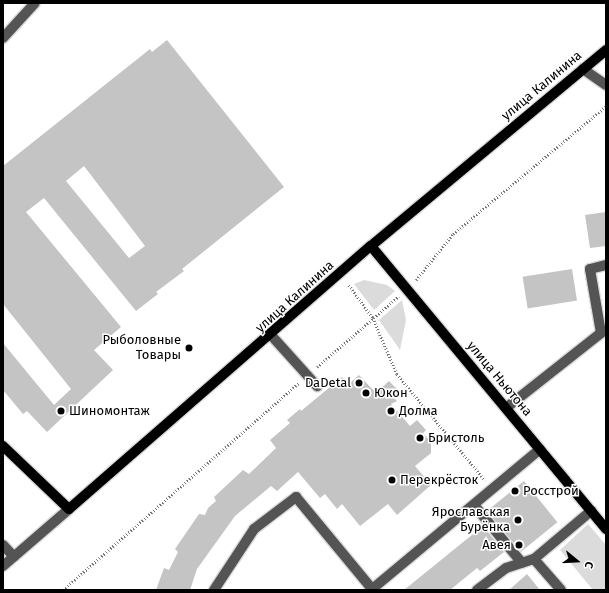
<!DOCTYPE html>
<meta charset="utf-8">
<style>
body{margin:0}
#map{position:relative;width:609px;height:593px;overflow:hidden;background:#fff;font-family:"Fira Sans",sans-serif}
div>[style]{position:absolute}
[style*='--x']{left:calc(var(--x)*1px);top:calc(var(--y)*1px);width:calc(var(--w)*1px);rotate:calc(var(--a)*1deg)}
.green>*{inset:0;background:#dbdbdb}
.building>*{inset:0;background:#c4c4c4;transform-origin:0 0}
.path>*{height:2.5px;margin-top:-1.25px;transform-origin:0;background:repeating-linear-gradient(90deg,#767676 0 1px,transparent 0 3px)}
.roads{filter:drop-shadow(1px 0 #dbdbdb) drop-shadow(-1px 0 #dbdbdb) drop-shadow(0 1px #dbdbdb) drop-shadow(0 -1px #dbdbdb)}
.minor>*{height:10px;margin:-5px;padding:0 5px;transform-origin:5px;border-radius:5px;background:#545454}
.major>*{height:10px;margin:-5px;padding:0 5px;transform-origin:5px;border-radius:5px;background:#000}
.dots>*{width:11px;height:11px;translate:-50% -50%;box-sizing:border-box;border:2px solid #fff;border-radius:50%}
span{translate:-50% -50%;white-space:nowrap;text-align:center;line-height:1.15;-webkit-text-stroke:3px #fff;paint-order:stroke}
.street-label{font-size:13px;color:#000}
.poi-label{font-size:13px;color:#000}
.right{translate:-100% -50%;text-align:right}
.left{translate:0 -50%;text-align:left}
.frame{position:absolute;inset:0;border:4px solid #000;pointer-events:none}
.north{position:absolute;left:557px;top:541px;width:40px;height:40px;-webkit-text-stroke:3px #fff;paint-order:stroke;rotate:108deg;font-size:11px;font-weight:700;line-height:16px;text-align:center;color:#000}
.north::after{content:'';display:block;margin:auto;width:14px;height:18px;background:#000;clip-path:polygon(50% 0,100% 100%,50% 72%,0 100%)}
</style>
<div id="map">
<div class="green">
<i style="clip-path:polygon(364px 280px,387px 285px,395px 291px,374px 310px,354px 284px)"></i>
<i style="clip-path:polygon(402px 300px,406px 320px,400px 350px,379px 320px)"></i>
<i style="clip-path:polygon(588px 524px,606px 545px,606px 590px,593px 590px,560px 550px)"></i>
</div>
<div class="building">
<i style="clip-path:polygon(evenodd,167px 40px,284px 187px,182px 269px,184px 271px,156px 292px,158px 294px,136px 311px,44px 198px,26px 212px,121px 327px,94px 350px,113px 370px,47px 432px,27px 411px,23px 414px,3px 390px,3px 343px,54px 405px,71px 389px,3px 304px,3px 166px,150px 49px,152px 52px,167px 40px,84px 166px,145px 246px,129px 258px,66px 181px,84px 166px)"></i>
<i style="clip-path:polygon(606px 212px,606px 246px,590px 248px,585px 215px)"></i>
<i style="left:572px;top:269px;width:32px;height:50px;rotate:81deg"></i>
<i style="clip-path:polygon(359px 375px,376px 393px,389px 381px,401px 393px,394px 398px,397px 401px,391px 404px,410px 426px,417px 420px,426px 430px,423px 433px,431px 442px,431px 453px,415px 466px,431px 485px,397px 515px,388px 504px,360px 526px,342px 504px,337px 509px,325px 494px,320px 498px,298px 472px,277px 491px,271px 486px,235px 516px,197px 569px,190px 590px,156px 590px,164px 568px,169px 570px,178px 552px,175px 549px,199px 514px,205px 515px,208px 508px,216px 501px,214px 497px,243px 470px,249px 474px,276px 448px,270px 440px,290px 423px,287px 420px,300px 409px,301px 411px,342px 377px,349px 384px)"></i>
<i style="left:524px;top:481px;width:53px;height:48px;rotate:51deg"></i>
<i style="clip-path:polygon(483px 526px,504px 552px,480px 571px,477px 568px,450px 590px,404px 590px)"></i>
<i style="clip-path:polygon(527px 574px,540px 590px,509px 590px)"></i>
</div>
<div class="path">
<i style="--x:416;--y:280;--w:59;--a:-51.2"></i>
<i style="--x:453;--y:234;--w:199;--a:-39.9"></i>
<i style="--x:349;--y:285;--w:41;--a:54"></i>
<i style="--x:373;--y:318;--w:61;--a:66.8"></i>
<i style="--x:397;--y:374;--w:138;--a:50.3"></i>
<i style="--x:317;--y:367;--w:108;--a:-40.9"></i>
<i style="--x:63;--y:590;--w:314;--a:-41.3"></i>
</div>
<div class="roads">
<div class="minor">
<i style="--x:3;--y:38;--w:47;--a:-47.6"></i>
<i style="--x:583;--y:69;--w:28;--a:35"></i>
<i style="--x:271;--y:335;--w:69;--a:48"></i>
<i style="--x:506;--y:408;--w:121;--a:-38.3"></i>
<i style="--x:601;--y:333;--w:65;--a:-99.8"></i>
<i style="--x:590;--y:269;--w:16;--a:-14"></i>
<i style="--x:474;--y:505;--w:75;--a:50.4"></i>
<i style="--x:3;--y:545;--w:16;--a:47"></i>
<i style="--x:534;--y:559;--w:41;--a:48.9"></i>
<i style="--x:3;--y:566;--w:87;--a:-40.8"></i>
<i style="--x:214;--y:590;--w:73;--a:-56.7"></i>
<i style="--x:254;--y:529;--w:53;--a:-37.3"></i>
<i style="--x:296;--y:497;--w:119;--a:50.4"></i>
<i style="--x:371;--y:590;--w:220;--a:-39.8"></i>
<i style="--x:477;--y:590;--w:36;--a:-37"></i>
<i style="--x:506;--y:568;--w:29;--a:-18"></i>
<i style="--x:534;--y:559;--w:75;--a:-40.1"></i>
</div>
<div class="major">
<i style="--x:371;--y:246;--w:368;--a:50.3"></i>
<i style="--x:3;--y:446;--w:91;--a:43.7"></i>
<i style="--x:69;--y:509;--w:400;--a:-41.1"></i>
<i style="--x:371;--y:246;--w:306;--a:-39.8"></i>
</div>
</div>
<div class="dots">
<i style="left:189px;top:348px;background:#000"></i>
<i style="left:359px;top:383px;background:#000"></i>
<i style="left:366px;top:393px;background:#000"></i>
<i style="left:61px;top:411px;background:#000"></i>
<i style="left:391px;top:411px;background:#000"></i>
<i style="left:420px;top:438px;background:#000"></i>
<i style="left:392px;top:480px;background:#000"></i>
<i style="left:515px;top:491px;background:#000"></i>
<i style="left:518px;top:520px;background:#000"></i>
<i style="left:519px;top:545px;background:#000"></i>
</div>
<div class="street-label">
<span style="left:542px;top:86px;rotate:-40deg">улица Калинина</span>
<span style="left:295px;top:297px;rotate:-42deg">улица Калинина</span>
<span style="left:499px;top:379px;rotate:50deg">улица Ньютона</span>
</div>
<div class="poi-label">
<span class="right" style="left:181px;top:348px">Рыболовные<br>Товары</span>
<span class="right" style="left:351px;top:383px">DaDetal</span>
<span class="left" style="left:374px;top:393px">Юкон</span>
<span class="left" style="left:69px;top:411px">Шиномонтаж</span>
<span class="left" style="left:399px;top:411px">Долма</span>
<span class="left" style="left:428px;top:438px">Бристоль</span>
<span class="left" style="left:400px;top:480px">Перекрёсток</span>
<span class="left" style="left:523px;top:491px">Росстрой</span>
<span class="right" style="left:510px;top:520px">Ярославская<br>Бурёнка</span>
<span class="right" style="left:511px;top:545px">Авея</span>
</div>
<div class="frame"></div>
<div class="north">С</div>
</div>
